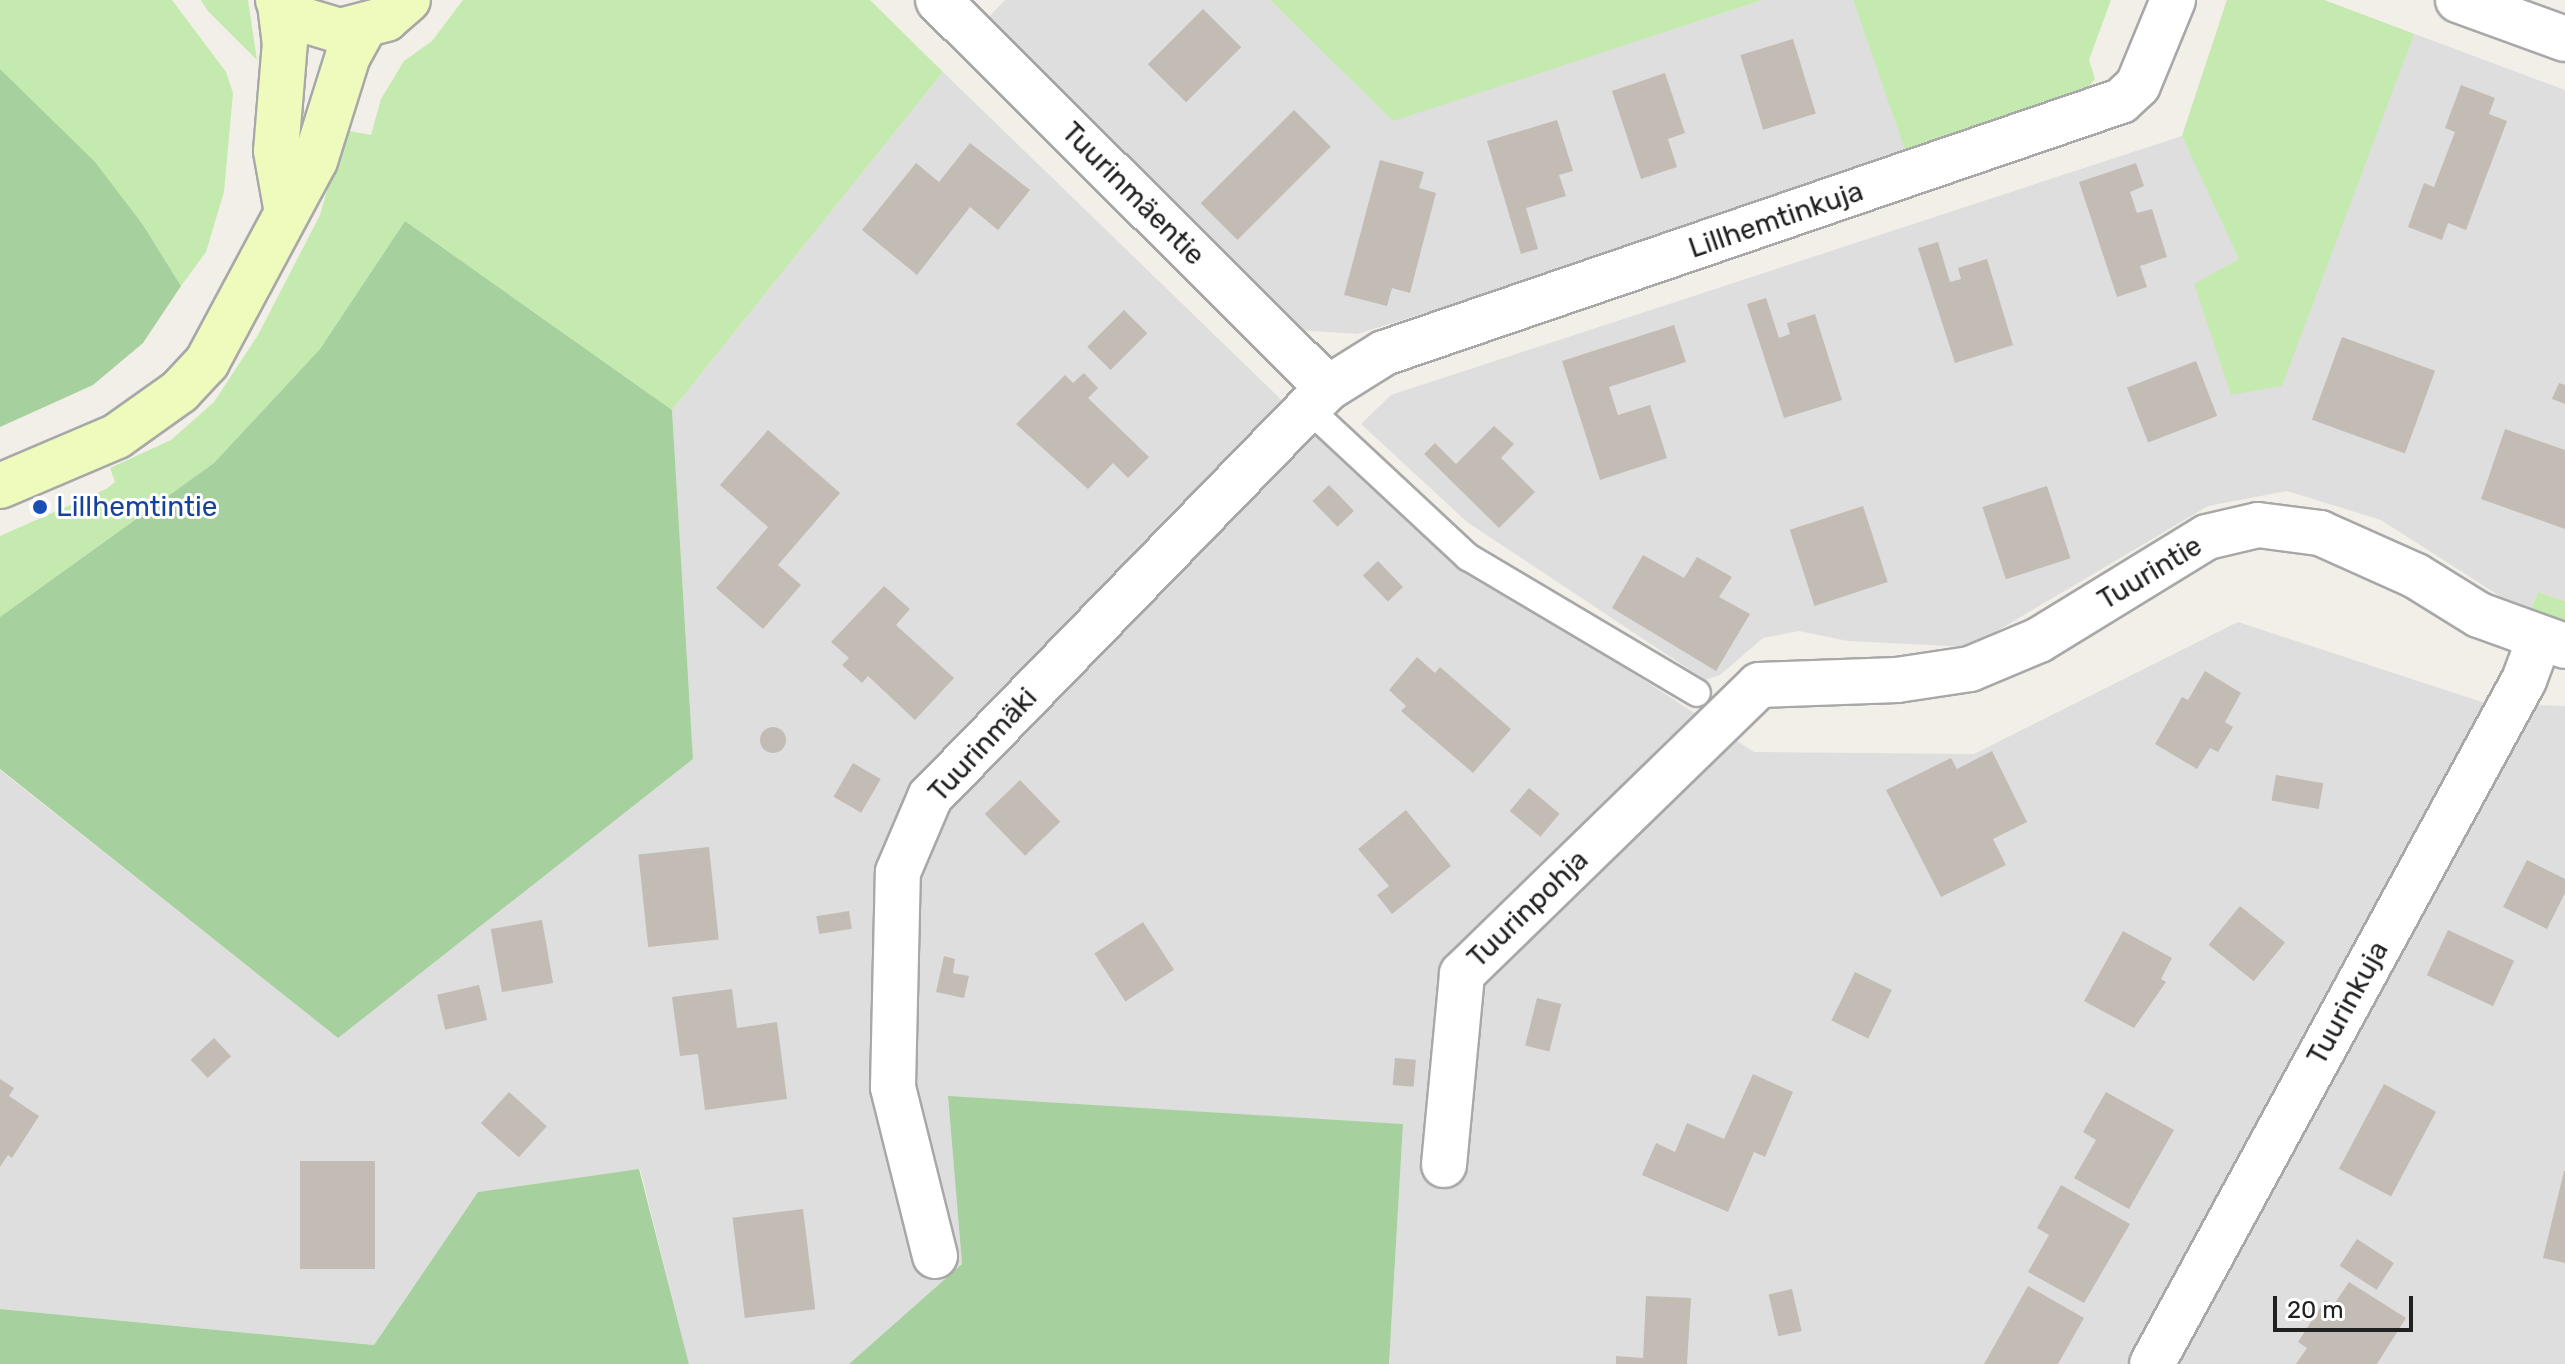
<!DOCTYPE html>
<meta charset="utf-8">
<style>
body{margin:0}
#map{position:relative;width:2565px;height:1364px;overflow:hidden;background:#f1efe8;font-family:Rubik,sans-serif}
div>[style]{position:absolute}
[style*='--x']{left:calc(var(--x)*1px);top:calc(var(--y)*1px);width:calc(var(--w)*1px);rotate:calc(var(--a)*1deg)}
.residential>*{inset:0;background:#dfdede}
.grass>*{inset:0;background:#c5eaaf}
.forest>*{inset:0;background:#a6d09d}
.building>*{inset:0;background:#c2bcb4;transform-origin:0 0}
.round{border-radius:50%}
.roads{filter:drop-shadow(2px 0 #a8a8a8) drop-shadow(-2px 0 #a8a8a8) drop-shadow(0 2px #a8a8a8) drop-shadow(0 -2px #a8a8a8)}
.service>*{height:26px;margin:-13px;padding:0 13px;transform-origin:13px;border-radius:13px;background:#fff}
.minor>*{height:44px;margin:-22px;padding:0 22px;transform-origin:22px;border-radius:22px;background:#fff}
.tertiary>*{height:44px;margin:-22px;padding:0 22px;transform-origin:22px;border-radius:22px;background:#fff}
.secondary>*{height:44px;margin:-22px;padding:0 22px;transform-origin:22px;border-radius:22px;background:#effabd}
.dots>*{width:22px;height:22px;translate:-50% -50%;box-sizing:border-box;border:4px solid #fff;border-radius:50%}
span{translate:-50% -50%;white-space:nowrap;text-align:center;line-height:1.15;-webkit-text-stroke:6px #fff;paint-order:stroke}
.street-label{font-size:28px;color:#212121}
.transit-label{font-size:28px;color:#164399}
.left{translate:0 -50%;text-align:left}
.scale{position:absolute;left:2273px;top:1296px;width:140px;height:36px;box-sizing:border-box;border:4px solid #212121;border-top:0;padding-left:10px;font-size:24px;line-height:28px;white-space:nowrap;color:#212121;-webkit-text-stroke:6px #fff;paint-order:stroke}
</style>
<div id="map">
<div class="residential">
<i style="clip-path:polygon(1005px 0,1270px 0,1393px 120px,1763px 0,1853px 0,1910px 163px,1357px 334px,1298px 330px,987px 19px)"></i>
<i style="clip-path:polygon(2227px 0,2324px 0,2565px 90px,2565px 601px,2538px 592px,2531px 609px,2498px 595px,2381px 520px,2287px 491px,2208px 506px,1970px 647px,1848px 641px,1799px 631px,1763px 638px,1720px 675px,1705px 680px,1467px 522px,1361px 424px,1391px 395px,2182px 136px)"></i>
<i style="clip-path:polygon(943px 72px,1421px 535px,1754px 752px,1974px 754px,2238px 622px,2488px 704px,2565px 706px,2565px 1364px,1389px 1364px,1403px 1124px,948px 1097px,962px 1264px,849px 1364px,689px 1364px,640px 1169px,478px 1192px,374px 1345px,0 1309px,0 770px,337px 1037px,693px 759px,672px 410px)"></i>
</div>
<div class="grass">
<i style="clip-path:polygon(0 0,172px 0,226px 72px,233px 93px,224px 192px,206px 252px,181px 286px,143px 225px,0 69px)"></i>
<i style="clip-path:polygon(201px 0,248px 0,257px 60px,207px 10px)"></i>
<i style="clip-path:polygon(463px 0,870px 0,943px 72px,672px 410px,405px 221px,320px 349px,214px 463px,0 617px,0 536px,106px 489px,115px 482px,110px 468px,171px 440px,214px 402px,258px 335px,320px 215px,344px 130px,371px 135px,381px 99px,404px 61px,432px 41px)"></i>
<i style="clip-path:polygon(1270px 0,1763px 0,1393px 121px)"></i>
<i style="clip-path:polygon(1853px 0,2111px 0,2089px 60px,2095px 79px,2079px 98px,1905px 150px)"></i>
<i style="clip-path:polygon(2227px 0,2324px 0,2414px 34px,2282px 386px,2231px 395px,2194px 284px,2239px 259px,2182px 136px)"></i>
<i style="clip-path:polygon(2538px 592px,2565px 601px,2565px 634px,2495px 602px,2498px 595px,2531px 609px)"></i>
</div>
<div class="forest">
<i style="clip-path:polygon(0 69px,95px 162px,143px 225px,181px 286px,143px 343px,93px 385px,0 427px)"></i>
<i style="clip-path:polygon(405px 221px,672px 410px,693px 759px,338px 1038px,0 769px,0 617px,214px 463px,320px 349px)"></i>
<i style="clip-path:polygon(948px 1096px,1403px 1124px,1389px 1364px,849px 1364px,962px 1264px)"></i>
<i style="clip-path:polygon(639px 1169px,689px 1364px,0 1364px,0 1309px,374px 1345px,478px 1192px)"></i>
</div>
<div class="building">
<i style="left:1203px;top:9px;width:54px;height:78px;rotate:45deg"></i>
<i style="left:1793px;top:39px;width:78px;height:55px;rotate:73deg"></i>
<i style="clip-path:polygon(1665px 73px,1685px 133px,1668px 139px,1677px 167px,1641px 179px,1612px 91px)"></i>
<i style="clip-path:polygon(2461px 85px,2495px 98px,2489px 114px,2507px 121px,2466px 230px,2448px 223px,2442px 240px,2408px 227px,2424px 183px,2434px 187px,2455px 132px,2445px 128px)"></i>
<i style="left:1294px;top:110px;width:52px;height:132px;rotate:45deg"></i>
<i style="clip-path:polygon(1557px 120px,1573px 171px,1559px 175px,1566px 196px,1526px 208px,1538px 249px,1521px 254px,1487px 141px)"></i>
<i style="clip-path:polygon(970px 143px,1030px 190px,998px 230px,970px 207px,917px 275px,862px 230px,916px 163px,939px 182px)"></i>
<i style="clip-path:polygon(1380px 160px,1424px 172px,1419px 188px,1436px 193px,1410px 293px,1392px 288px,1387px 306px,1344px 295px)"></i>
<i style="clip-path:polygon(2136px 163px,2144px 186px,2130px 192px,2137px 213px,2152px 209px,2167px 257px,2140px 266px,2147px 287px,2117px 297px,2079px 182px)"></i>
<i style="clip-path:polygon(1938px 242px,1950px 282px,1961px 279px,1958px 268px,1987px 259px,2013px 345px,1955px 363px,1918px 248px)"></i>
<i style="clip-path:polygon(1766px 298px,1779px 338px,1790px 334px,1787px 323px,1815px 314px,1842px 400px,1784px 418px,1747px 304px)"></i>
<i style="left:1124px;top:310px;width:33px;height:52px;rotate:45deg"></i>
<i style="clip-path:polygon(1674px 325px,1686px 362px,1609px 387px,1618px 415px,1650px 405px,1667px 458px,1600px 480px,1562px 361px)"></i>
<i style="left:2342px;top:337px;width:99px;height:88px;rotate:20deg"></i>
<i style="left:2196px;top:361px;width:59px;height:74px;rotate:69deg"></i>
<i style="clip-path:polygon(1084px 373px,1098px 388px,1088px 398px,1149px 457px,1128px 478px,1113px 463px,1088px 489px,1016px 424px,1065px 375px,1073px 383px)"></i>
<i style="clip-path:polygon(2559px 383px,2565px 385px,2565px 404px,2552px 399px)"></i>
<i style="clip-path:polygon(1494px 426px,1514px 444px,1501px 458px,1535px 492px,1499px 528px,1424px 454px,1435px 443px,1456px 464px)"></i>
<i style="clip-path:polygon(2505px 429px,2565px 450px,2565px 529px,2481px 499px)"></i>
<i style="clip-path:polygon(768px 430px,840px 493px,778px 565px,801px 585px,763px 629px,716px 588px,768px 527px,720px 485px)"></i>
<i style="left:1329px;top:485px;width:36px;height:23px;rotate:46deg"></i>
<i style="left:2047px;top:486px;width:76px;height:68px;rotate:72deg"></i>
<i style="left:1863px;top:506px;width:80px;height:77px;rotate:72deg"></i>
<i style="clip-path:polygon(1643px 555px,1684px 578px,1697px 557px,1732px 577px,1719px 597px,1750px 614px,1716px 671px,1612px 608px)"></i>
<i style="left:1378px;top:561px;width:36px;height:21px;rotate:46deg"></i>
<i style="clip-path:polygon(884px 586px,910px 609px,896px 625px,954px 678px,915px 720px,868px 676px,862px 683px,842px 665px,849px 658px,831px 642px)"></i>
<i style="clip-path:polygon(1417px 657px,1435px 673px,1440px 667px,1511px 729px,1473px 773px,1401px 711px,1406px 706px,1389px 690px)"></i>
<i style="clip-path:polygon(2205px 671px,2241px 693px,2225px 722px,2233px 727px,2218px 752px,2210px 748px,2197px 769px,2155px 744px,2182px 697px,2188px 700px)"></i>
<i class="round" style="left:760px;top:727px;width:26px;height:26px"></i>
<i style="clip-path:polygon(1992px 751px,2027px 822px,1993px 839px,2006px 865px,1941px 897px,1886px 790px,1951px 758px,1957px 769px)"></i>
<i style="left:853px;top:763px;width:32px;height:39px;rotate:30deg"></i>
<i style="left:2276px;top:775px;width:48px;height:26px;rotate:10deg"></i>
<i style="left:1020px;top:780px;width:58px;height:49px;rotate:46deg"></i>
<i style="left:1529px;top:788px;width:40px;height:30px;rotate:40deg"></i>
<i style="clip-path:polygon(1406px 810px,1451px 866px,1392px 914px,1377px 895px,1389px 886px,1358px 849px)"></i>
<i style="left:709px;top:847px;width:93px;height:71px;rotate:84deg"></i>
<i style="clip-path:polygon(2527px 860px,2565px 879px,2565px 893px,2547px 929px,2503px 907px)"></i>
<i style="left:2240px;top:906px;width:58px;height:50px;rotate:39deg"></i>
<i style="left:849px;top:911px;width:18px;height:33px;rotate:81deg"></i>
<i style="left:542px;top:920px;width:64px;height:52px;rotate:80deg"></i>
<i style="left:1143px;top:922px;width:57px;height:58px;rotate:57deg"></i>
<i style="left:2448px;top:930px;width:73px;height:50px;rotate:25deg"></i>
<i style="clip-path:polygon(2123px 931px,2172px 958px,2161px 979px,2166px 982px,2134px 1028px,2084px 1001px)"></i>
<i style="clip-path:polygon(944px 956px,955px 959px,953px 973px,969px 976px,964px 998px,936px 992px)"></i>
<i style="left:1855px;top:972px;width:41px;height:54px;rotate:26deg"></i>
<i style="left:479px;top:985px;width:36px;height:43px;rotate:77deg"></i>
<i style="clip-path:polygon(732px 989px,737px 1028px,777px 1022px,787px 1099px,705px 1110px,698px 1054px,680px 1056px,672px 997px)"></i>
<i style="left:1537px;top:998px;width:25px;height:49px;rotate:14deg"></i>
<i style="left:214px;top:1038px;width:25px;height:32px;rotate:47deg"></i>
<i style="left:1395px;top:1058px;width:21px;height:27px;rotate:5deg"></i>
<i style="clip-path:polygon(1753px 1074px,1793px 1092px,1765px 1157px,1754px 1152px,1728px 1212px,1642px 1175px,1656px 1143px,1675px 1152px,1687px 1123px,1724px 1139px)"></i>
<i style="clip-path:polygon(0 1079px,14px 1088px,9px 1096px,39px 1116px,12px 1158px,8px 1155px,0 1167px)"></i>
<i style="left:2384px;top:1084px;width:59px;height:96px;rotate:28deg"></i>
<i style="left:509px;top:1092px;width:51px;height:42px;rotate:42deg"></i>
<i style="clip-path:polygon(2106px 1092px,2174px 1130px,2129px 1209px,2074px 1178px,2096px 1140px,2083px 1132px)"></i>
<i style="left:300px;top:1161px;width:75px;height:108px"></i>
<i style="clip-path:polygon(2564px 1171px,2565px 1171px,2565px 1263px,2543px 1258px)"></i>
<i style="clip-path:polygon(2061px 1185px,2130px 1224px,2084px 1303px,2028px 1272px,2049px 1235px,2037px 1228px)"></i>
<i style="left:803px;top:1209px;width:101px;height:71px;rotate:83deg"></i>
<i style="left:2357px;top:1239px;width:44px;height:32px;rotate:33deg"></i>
<i style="clip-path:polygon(2349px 1282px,2406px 1318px,2377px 1364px,2296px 1364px,2307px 1348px,2298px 1342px,2325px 1300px,2333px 1306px)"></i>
<i style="clip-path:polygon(2028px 1286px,2084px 1318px,2058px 1364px,1984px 1364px)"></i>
<i style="left:1792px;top:1289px;width:43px;height:24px;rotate:77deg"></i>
<i style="clip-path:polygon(1646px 1296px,1691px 1298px,1687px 1364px,1616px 1364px,1616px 1356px,1643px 1358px)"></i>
</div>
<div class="roads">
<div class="service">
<i style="--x:1308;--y:408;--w:219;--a:43"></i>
<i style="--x:1468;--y:557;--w:266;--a:30.7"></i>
</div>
<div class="minor">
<i style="--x:938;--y:0;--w:550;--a:44.85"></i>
<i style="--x:1444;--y:1165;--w:192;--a:-84.6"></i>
<i style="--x:1462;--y:974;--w:414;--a:-44.2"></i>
<i style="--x:1759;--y:685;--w:138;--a:-2.1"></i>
<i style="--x:1897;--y:680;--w:74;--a:-8.6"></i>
<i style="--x:1970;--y:669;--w:75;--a:-22.8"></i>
<i style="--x:2039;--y:640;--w:197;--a:-31.5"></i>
<i style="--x:2207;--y:537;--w:52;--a:-13.2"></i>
<i style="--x:2258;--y:525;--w:63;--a:7.4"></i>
<i style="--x:2320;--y:533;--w:105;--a:24.1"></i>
<i style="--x:2416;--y:576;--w:74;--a:31.8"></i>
<i style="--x:2479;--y:615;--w:91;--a:19.8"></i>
<i style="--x:935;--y:1256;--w:174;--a:-104"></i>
<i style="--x:893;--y:1087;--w:215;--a:-88.7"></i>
<i style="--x:898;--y:872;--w:82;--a:-66.9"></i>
<i style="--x:930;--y:797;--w:542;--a:-45.82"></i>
<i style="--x:1308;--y:408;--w:28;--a:-45"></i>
<i style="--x:1328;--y:388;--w:66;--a:-32"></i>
<i style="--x:1384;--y:353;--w:779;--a:-18.88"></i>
<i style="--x:2121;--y:101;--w:23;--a:-43"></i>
<i style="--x:2138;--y:85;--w:92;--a:-67.6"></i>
<i style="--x:2152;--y:1364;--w:779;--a:-61.46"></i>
<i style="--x:2524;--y:680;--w:43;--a:-69.4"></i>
</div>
<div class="tertiary">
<i style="--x:2458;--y:0;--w:114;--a:20"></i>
</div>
<div class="secondary">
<i style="--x:278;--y:0;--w:26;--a:43"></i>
<i style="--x:297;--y:18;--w:45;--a:16.8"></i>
<i style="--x:340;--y:31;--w:48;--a:-14.6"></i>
<i style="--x:386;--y:19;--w:29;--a:-41"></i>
<i style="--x:280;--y:4;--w:38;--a:83"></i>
<i style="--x:285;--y:42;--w:109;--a:94.7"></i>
<i style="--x:276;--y:151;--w:57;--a:79.9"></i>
<i style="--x:0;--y:486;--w:127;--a:-23.1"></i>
<i style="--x:117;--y:436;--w:77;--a:-35.5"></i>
<i style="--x:180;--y:391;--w:40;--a:-47"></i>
<i style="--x:207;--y:362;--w:228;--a:-61.8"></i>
<i style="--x:315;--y:161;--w:110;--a:-72.6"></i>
<i style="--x:348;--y:56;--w:31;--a:-61"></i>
</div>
</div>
<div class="dots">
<i style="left:40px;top:507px;background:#1a4fb4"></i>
</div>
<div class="street-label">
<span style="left:1133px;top:194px;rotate:45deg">Tuurinmäentie</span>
<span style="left:1776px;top:220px;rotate:-19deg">Lillhemtinkuja</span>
<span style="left:2150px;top:573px;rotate:-31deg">Tuurintie</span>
<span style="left:983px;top:745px;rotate:-47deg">Tuurinmäki</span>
<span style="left:1528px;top:909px;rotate:-44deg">Tuurinpohja</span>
<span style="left:2348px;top:1003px;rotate:-61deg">Tuurinkuja</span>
</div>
<div class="transit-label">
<span class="left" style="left:56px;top:507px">Lillhemtintie</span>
</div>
<div class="scale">20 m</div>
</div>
